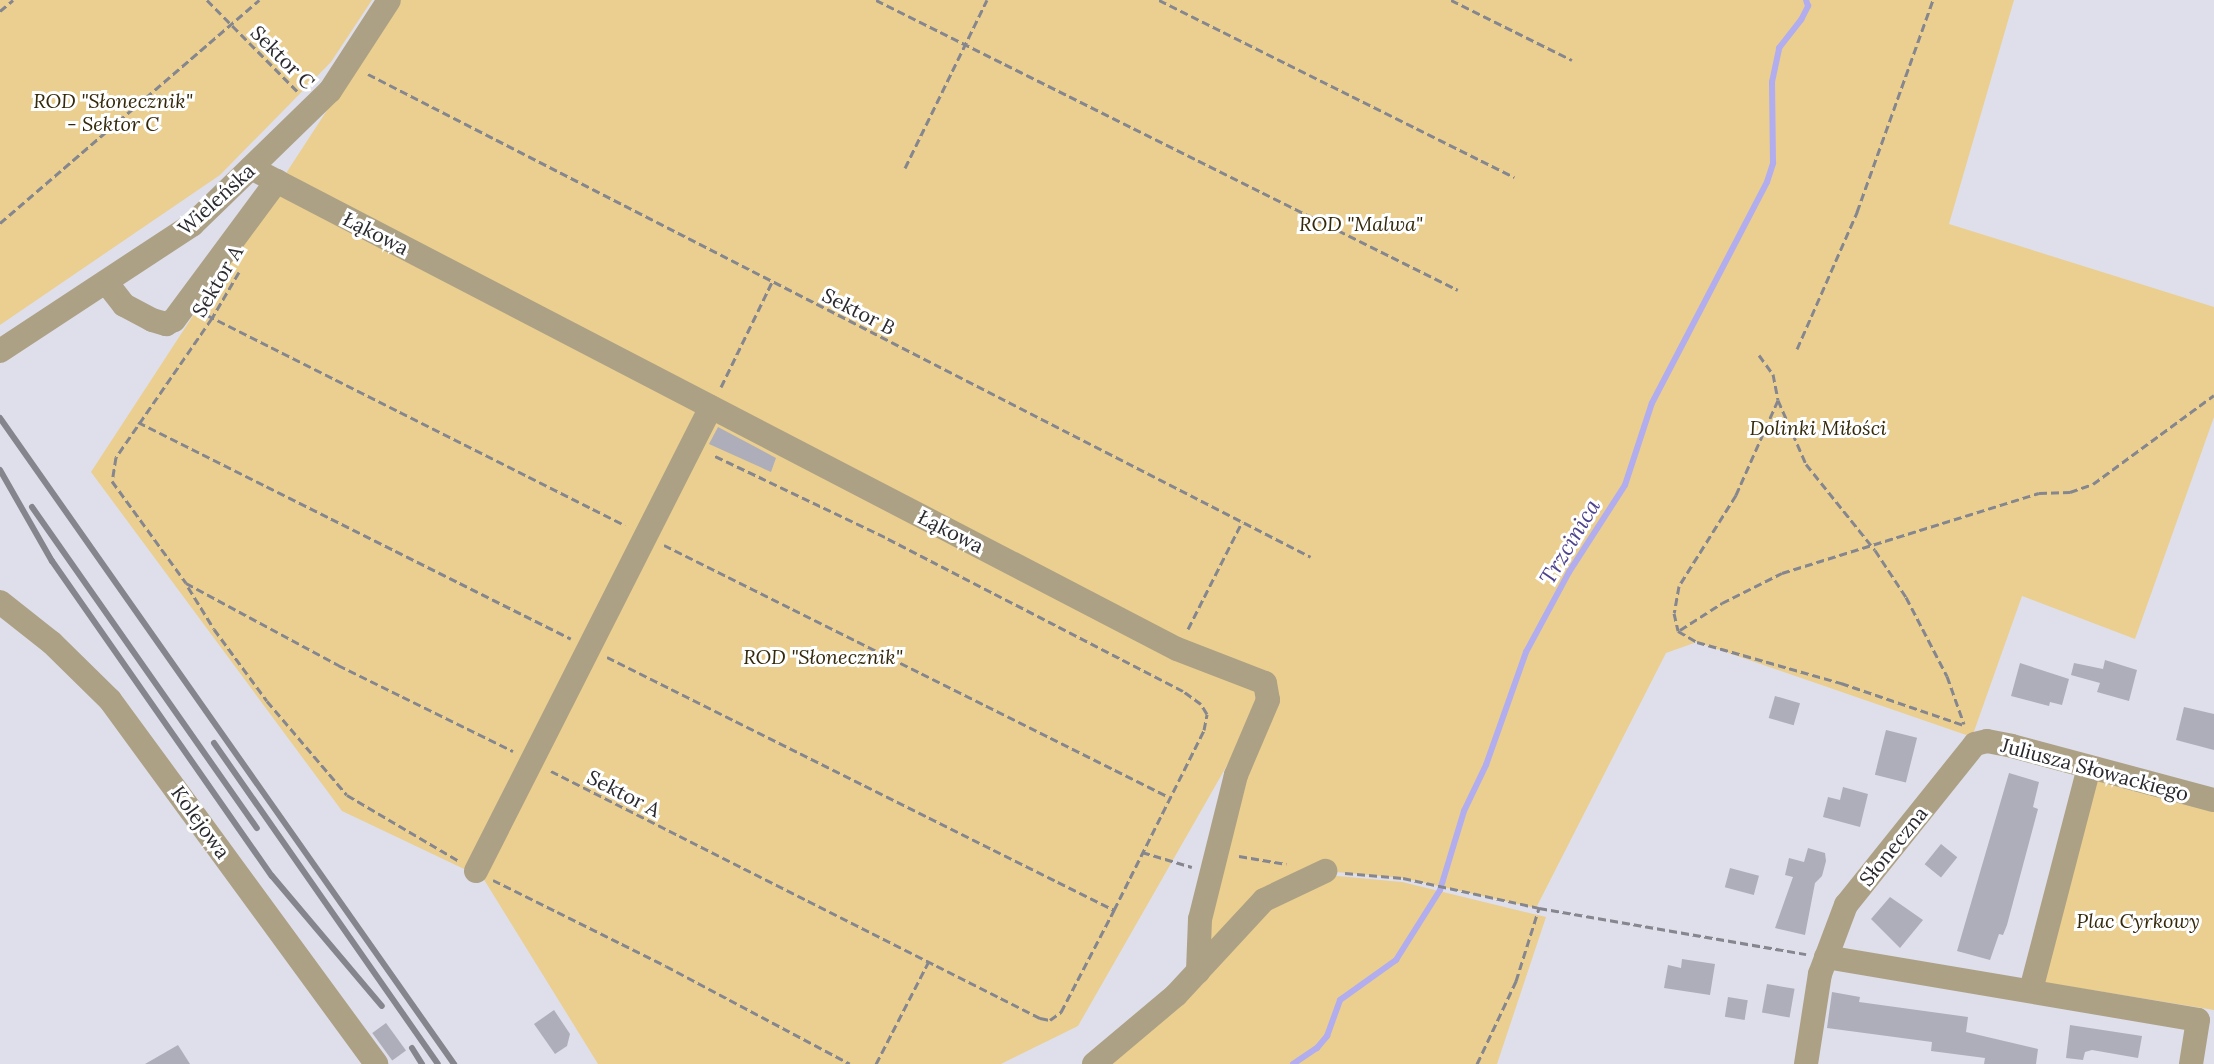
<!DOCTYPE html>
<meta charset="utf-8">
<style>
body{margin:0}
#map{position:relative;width:2214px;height:1064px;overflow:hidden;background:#dfdfeb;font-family:Lora,serif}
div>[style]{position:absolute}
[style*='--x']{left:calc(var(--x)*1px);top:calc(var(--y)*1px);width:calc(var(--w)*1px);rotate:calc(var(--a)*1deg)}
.green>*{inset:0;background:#eacf90}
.stream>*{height:6px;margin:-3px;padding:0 3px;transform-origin:3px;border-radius:3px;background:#b1adee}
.building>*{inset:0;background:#aeaeba;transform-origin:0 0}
.path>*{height:3px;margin-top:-1.5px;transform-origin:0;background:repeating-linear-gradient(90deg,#86868e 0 8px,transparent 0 12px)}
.minor>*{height:24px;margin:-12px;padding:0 12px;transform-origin:12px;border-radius:12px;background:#ada185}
.rail>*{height:6px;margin:-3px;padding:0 3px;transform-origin:3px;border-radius:3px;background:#85858d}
span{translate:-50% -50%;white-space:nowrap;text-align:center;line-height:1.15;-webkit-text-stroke:6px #fff;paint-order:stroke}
.street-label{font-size:20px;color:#2a292e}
.park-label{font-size:20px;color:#34290a;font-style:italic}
.water-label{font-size:22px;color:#4d428e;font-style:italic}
</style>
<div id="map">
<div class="green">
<i style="clip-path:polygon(0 0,372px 0,331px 62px,220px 175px,0 325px)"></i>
<i style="clip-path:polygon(399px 0,2014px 0,1949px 224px,2214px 307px,2214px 417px,2135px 639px,2022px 596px,1972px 737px,1697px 642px,1666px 653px,1536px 908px,1403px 878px,1325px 871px,1264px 900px,1198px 972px,1269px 692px,1078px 1026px,1001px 1064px,598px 1064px,483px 878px,342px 811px,91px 472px)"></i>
<i style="clip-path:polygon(2097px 778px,2214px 810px,2214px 1010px,2042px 982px)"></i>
<i style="clip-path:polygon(1327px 875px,1402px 882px,1546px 917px,1497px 1064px,1102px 1064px,1271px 904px)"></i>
</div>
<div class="stream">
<i style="--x:1293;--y:1064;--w:29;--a:-34"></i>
<i style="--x:1317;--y:1048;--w:16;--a:-50"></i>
<i style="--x:1327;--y:1036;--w:38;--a:-70"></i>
<i style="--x:1340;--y:1000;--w:69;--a:-35.5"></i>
<i style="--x:1396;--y:960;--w:83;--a:-57.8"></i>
<i style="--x:1440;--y:890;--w:83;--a:-73.1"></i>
<i style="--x:1464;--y:811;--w:51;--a:-64.4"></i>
<i style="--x:1486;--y:765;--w:120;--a:-70.5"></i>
<i style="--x:1526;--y:652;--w:91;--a:-61.7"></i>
<i style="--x:1569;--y:572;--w:103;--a:-57.2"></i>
<i style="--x:1625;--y:485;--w:86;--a:-71.8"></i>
<i style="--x:1652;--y:403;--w:249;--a:-62.5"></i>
<i style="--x:1767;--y:182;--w:20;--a:-72"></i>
<i style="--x:1773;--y:163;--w:81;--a:-90.7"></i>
<i style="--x:1772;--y:82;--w:35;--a:-78"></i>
<i style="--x:1779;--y:48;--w:36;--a:-52"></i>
<i style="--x:1801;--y:20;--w:16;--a:-63"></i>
<i style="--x:1808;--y:6;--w:6;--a:-108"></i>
</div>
<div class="building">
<i style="clip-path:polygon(718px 427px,776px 458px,771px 472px,709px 444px)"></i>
<i style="clip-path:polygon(2105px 660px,2137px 670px,2129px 701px,2097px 692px,2100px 683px,2071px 675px,2074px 663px,2103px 669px)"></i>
<i style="clip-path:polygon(2020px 663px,2069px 679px,2062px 705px,2050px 702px,2049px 706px,2011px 696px)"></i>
<i style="left:1775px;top:696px;width:26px;height:23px;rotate:16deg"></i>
<i style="clip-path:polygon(2184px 707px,2214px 714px,2214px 750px,2176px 740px)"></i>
<i style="left:1886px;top:730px;width:32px;height:46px;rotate:14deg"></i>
<i style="clip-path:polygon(2009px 773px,2039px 782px,2033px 807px,2038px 809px,2007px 925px,2003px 935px,1999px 934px,1990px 960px,1957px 951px)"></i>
<i style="clip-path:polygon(1843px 787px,1868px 794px,1860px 827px,1823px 817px,1828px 797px,1840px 800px)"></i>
<i style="left:1941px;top:844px;width:21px;height:26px;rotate:39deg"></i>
<i style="clip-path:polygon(1808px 848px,1825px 853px,1826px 861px,1822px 876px,1815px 883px,1805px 935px,1775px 928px,1793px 877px,1785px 875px,1789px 858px,1804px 862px)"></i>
<i style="left:1730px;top:868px;width:30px;height:20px;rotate:15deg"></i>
<i style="clip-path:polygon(1890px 897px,1923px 920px,1900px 948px,1871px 919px)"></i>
<i style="clip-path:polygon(1682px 959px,1715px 964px,1710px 995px,1664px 988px,1668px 965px,1681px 968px)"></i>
<i style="left:1767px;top:984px;width:28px;height:29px;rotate:10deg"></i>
<i style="clip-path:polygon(1832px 992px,1860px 997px,1859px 1002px,1968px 1017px,1966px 1032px,2038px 1049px,2036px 1064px,1984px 1064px,1985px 1058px,1931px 1051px,1932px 1042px,1827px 1028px)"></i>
<i style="left:1728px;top:997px;width:20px;height:20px;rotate:9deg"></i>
<i style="clip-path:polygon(554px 1010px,570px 1034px,567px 1046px,555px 1054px,534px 1024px)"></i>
<i style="left:386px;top:1023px;width:34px;height:17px;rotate:54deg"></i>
<i style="clip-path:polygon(2070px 1025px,2142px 1036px,2138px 1058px,2092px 1050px,2085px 1052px,2083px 1060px,2066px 1058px)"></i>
<i style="clip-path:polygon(178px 1045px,190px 1064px,145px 1064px)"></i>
</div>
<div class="path">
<i style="--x:207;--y:0;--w:131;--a:45.3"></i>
<i style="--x:876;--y:0;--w:650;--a:26.49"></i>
<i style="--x:1159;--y:0;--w:397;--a:26.5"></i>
<i style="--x:1451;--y:0;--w:135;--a:26.4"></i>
<i style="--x:0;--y:11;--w:17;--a:-40"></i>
<i style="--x:368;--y:74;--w:1059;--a:27.12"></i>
<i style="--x:905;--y:168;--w:187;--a:-64"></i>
<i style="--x:0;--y:223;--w:342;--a:-40.7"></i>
<i style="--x:239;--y:272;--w:53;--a:120.4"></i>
<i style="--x:212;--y:318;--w:169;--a:124.6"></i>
<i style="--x:116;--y:457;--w:24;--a:99"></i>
<i style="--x:112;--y:481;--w:126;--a:54"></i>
<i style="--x:186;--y:583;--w:173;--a:28.3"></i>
<i style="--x:338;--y:665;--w:195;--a:26.2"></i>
<i style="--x:207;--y:315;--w:468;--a:26.7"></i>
<i style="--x:1797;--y:349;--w:150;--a:-66.3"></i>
<i style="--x:1857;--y:212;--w:225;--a:-70.3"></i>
<i style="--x:1759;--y:355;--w:24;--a:54"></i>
<i style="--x:1773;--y:374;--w:26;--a:79"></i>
<i style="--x:1778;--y:400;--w:104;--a:113.9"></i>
<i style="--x:1736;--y:495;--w:107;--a:122.1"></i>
<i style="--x:1679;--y:586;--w:27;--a:100"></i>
<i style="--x:1674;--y:613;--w:18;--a:77"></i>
<i style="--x:1678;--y:631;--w:22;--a:30"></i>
<i style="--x:1697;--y:642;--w:150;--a:15.9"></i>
<i style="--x:1841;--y:683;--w:130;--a:18.9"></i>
<i style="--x:721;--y:387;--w:117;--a:-64.1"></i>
<i style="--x:1778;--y:400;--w:70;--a:66.4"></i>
<i style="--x:1806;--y:464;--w:110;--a:51.3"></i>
<i style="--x:1875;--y:550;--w:56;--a:56.6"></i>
<i style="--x:1906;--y:597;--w:89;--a:62.6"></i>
<i style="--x:1947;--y:676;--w:51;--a:70.5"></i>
<i style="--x:138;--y:422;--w:484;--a:26.6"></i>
<i style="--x:664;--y:545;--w:564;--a:26.52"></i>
<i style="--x:188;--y:587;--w:49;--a:58.2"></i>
<i style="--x:214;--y:629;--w:89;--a:53.6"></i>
<i style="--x:267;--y:701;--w:123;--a:49.6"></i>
<i style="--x:347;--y:795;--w:130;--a:30.5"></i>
<i style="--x:1188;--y:629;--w:120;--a:-63.2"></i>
<i style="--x:1680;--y:630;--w:50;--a:-32.7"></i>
<i style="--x:1722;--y:603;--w:67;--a:-26.6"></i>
<i style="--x:1782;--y:573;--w:269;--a:-17.3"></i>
<i style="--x:2039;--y:493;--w:31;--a:-2"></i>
<i style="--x:2070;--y:492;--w:24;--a:-19"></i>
<i style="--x:2093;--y:484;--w:150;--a:-36.3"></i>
<i style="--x:607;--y:657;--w:567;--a:26.52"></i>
<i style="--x:551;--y:771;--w:548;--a:26.8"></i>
<i style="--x:1040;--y:1018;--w:10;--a:11"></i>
<i style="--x:1050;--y:1020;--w:14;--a:-36"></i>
<i style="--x:1061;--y:1012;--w:115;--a:-62.5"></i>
<i style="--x:1114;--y:910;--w:201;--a:-63.4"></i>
<i style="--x:1204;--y:730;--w:16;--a:-79"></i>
<i style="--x:1207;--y:714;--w:12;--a:-121"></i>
<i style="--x:1201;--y:704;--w:22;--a:-144"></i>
<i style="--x:1183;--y:691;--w:335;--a:-152.7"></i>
<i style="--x:885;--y:537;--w:191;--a:-154.5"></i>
<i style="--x:1142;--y:852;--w:52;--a:16.7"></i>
<i style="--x:1239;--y:856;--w:48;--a:9.7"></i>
<i style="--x:1345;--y:873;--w:58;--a:4.9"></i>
<i style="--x:1403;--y:878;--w:139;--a:12.4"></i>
<i style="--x:1539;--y:908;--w:271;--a:9.8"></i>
<i style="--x:493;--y:880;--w:193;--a:26.4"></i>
<i style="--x:666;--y:966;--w:208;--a:28"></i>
<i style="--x:876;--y:1064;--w:116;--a:-62.8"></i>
<i style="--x:1477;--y:1064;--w:92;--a:-64.8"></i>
<i style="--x:1516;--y:981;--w:77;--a:-72.5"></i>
</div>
<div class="minor">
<i style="--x:251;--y:168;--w:1043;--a:27.45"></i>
<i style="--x:1177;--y:649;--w:94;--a:21.1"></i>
<i style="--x:1265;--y:683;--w:17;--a:80"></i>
<i style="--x:1268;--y:700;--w:82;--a:113.1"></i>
<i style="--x:1236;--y:775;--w:148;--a:104"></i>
<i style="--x:1200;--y:919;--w:53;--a:92.2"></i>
<i style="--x:106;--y:282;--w:29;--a:52"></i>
<i style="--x:124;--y:305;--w:32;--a:28"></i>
<i style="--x:152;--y:320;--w:15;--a:16"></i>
<i style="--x:166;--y:324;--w:9;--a:-27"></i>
<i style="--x:174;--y:320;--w:173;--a:-53.5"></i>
<i style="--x:0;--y:351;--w:230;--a:-33.3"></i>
<i style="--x:192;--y:225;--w:192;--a:-44.2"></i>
<i style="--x:330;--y:91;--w:108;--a:-57"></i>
<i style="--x:0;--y:602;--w:66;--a:38.3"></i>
<i style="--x:52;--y:643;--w:81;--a:44.5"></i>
<i style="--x:110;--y:700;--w:451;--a:53.8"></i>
<i style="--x:476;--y:871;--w:520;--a:-63.14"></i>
<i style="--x:1826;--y:957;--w:377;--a:9.6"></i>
<i style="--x:2198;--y:1020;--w:45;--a:99"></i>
<i style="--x:2031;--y:990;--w:230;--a:-75.4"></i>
<i style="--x:1094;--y:1064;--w:107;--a:-40.1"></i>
<i style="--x:1176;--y:995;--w:129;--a:-47.2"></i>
<i style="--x:1264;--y:900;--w:68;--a:-25.4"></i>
<i style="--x:1806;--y:1064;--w:91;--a:-81.2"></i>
<i style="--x:1820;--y:974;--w:74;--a:-69.4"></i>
<i style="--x:1846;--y:905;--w:206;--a:-51.3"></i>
<i style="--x:1975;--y:744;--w:12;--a:-14"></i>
<i style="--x:1987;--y:741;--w:25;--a:11"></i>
<i style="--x:2012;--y:746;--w:209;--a:15"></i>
</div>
<div class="rail">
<i style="--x:0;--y:418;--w:790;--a:54.9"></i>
<i style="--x:0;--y:470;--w:105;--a:60.3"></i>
<i style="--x:52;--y:561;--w:384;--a:55.1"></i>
<i style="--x:272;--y:876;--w:170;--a:49.8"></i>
<i style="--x:32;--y:507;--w:392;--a:55"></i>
<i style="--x:214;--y:743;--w:391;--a:55.1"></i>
<i style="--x:412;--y:1048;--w:19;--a:58"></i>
</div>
<div class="street-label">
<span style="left:283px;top:57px;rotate:45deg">Sektor C</span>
<span style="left:216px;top:199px;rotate:-42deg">Wieleńska</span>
<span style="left:376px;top:233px;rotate:27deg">Łąkowa</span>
<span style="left:217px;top:281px;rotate:-59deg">Sektor A</span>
<span style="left:859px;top:311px;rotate:27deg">Sektor B</span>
<span style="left:951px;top:531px;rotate:27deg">Łąkowa</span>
<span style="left:2095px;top:769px;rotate:15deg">Juliusza Słowackiego</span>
<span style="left:624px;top:793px;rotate:27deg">Sektor A</span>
<span style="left:201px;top:822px;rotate:54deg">Kolejowa</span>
<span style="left:1893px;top:846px;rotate:-51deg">Słoneczna</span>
</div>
<div class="park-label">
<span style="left:113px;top:112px">ROD "Słonecznik"<br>- Sektor C</span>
<span style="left:1361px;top:223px">ROD "Malwa"</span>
<span style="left:1818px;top:427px">Dolinki Miłości</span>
<span style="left:823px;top:656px">ROD "Słonecznik"</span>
<span style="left:2138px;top:920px">Plac Cyrkowy</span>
</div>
<div class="water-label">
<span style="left:1570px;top:542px;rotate:-59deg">Trzcinica</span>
</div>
</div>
